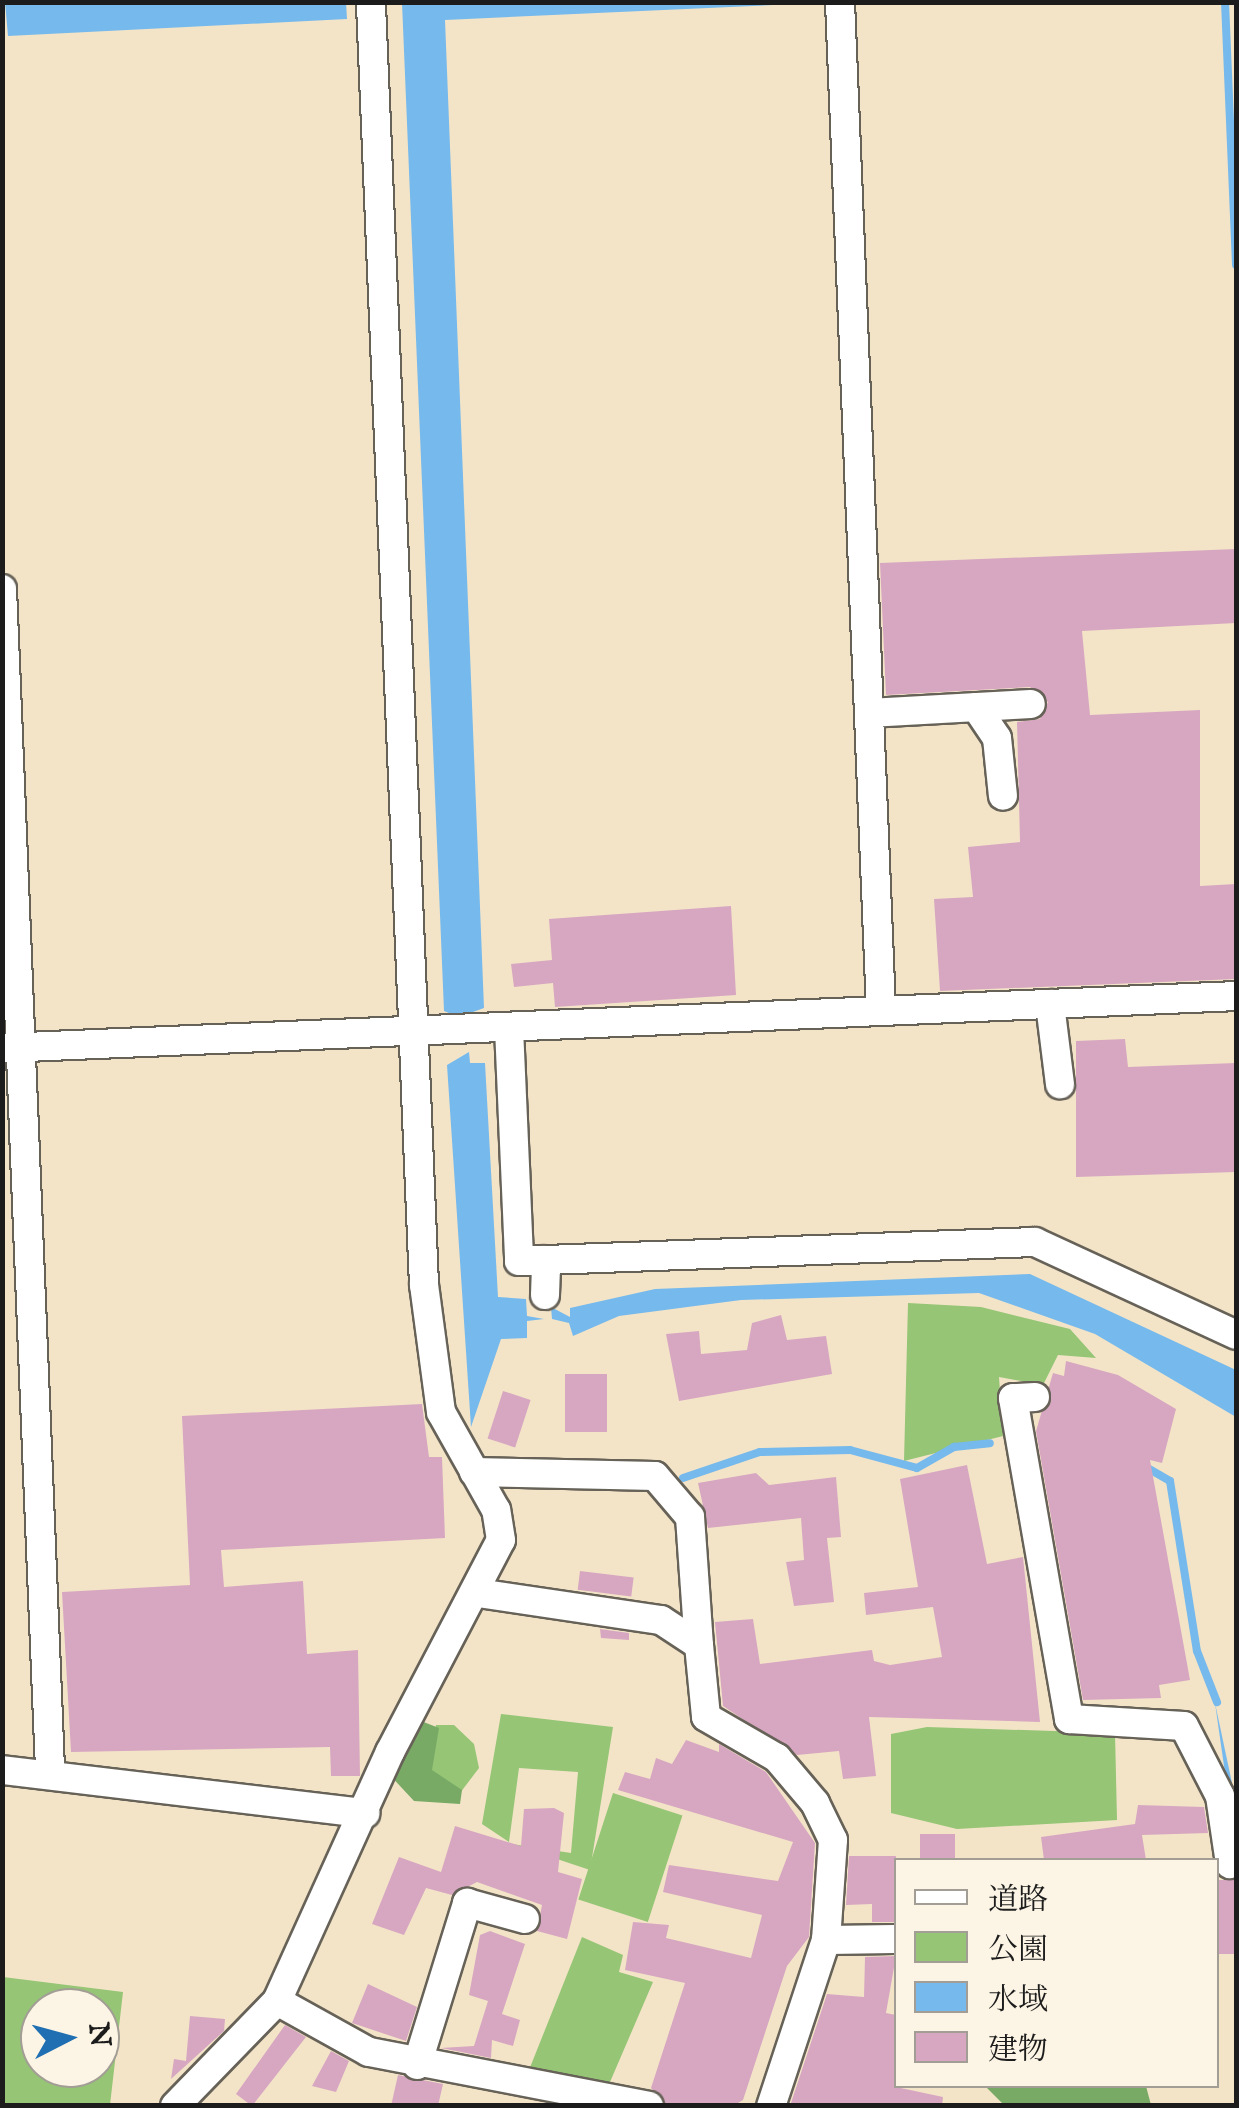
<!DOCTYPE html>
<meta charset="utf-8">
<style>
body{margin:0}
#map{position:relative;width:1239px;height:2108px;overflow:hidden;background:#f3e4c8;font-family:"IM FELL English","Noto Serif JP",serif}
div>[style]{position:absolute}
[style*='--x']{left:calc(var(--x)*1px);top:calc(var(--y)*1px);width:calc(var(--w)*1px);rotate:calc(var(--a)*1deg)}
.green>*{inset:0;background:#95c575;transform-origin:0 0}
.forest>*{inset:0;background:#78aa66}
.water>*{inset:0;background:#76b9ec}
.stream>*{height:8px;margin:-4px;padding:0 4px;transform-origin:4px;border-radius:4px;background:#76b9ec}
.building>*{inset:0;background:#d7a7c1;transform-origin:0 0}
.roads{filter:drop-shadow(2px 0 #676258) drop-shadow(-2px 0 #676258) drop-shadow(0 2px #676258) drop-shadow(0 -2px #676258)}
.minor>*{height:28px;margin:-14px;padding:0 14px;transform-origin:14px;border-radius:14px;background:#fff}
span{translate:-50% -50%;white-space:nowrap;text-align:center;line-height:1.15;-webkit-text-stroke:8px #fcf5e5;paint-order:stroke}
.frame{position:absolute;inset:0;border:5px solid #1c1c1c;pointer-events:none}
.legend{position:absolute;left:894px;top:1858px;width:325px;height:230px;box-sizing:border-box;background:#fcf5e5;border:2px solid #a29e95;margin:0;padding:12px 18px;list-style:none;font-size:30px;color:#1c1c1c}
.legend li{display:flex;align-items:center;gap:20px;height:50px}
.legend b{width:50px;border:2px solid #a29e95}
.north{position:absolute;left:20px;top:1988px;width:100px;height:100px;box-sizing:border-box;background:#fcf5e5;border:2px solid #a29e95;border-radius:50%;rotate:84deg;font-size:28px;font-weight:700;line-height:40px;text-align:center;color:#1c1c1c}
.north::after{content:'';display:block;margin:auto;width:35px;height:45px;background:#1f6fb2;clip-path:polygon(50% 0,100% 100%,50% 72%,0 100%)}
</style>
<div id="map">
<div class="green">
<i style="clip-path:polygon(908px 1303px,981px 1307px,1070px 1329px,1096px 1358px,1058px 1355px,1043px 1385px,999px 1377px,1003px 1436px,904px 1461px)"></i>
<i style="clip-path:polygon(501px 1714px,613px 1727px,590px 1870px,512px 1844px,571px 1853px,578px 1772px,519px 1768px,509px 1842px,482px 1824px)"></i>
<i style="clip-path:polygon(436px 1725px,454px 1725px,474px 1744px,479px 1768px,457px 1797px,427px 1773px)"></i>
<i style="clip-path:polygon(927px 1727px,1115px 1733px,1117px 1820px,957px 1829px,891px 1813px,891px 1734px)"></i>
<i style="left:613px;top:1793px;width:73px;height:112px;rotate:18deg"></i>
<i style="clip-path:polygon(582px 1937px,623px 1955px,619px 1972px,653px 1982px,607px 2089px,529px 2070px)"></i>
<i style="clip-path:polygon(evenodd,3px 1977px,123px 1992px,110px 2105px,3px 2105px,3px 1977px,100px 2008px,100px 2068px,40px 2068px,40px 2008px,100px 2008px)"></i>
</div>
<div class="forest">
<i style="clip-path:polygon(416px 1719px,439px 1728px,432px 1770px,462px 1790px,460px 1804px,414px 1801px,387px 1772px)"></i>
<i style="clip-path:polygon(985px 2086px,1146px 2086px,1151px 2105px,1004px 2105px)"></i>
</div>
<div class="water">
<i style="clip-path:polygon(5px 2px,346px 2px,347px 19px,8px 36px)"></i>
<i style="clip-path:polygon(402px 3px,817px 3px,445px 20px,484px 1008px,459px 1017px,444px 1011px)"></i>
<i style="clip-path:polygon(469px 1052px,470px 1063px,485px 1063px,498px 1297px,526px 1299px,527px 1316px,544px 1319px,527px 1321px,527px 1338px,501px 1339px,471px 1427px,447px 1065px)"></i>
<i style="clip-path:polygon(1030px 1274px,1236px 1370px,1236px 1417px,1095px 1334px,979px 1293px,741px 1300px,619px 1316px,573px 1336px,569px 1323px,552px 1319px,551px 1307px,570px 1317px,570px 1308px,655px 1289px)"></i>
<i style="clip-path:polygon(1215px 1703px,1232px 1783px,1227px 1787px)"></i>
</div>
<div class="stream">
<i style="--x:1225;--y:2;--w:263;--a:87.6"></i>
<i style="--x:1144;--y:1466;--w:30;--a:30"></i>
<i style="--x:1170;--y:1481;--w:172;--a:81"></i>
<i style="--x:1197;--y:1651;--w:55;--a:68.6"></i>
<i style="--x:683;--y:1478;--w:81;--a:-18.7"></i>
<i style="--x:760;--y:1452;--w:90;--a:-1.3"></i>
<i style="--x:850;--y:1450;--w:69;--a:15"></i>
<i style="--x:917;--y:1468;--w:43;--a:-29.6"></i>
<i style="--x:954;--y:1447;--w:36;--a:-6"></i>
</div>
<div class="building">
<i style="clip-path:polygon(1236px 549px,1236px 623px,1082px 631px,1090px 715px,1200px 710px,1200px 886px,1236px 884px,1236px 979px,940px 991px,934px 899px,973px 897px,968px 847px,1020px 842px,1017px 722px,1040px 719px,1048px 702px,1030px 687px,886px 695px,880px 563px)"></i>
<i style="clip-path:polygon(731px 906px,736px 995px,555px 1007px,553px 983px,514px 987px,511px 964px,552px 960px,549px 919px)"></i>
<i style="clip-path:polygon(1125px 1039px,1128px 1067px,1236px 1063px,1236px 1172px,1076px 1177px,1076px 1041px)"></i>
<i style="clip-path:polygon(781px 1315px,787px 1340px,826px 1336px,832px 1374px,679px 1401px,666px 1334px,699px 1331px,701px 1354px,747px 1350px,752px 1323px)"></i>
<i style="clip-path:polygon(1066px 1361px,1118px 1375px,1176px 1409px,1162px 1463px,1150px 1460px,1190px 1680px,1159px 1685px,1161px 1698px,1083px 1700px,1036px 1431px,1053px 1373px,1064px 1376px)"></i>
<i style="left:565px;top:1374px;width:42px;height:58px"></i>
<i style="left:503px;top:1391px;width:29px;height:50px;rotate:18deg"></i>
<i style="clip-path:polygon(422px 1404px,429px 1457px,442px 1457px,445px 1538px,221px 1550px,224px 1587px,303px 1581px,307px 1654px,358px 1650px,360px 1776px,331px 1776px,330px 1747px,71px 1752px,62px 1592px,190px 1585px,182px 1416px)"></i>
<i style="clip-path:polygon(967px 1465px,987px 1564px,1023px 1557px,1040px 1722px,869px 1717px,876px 1776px,843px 1779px,839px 1751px,797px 1755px,723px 1706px,715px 1622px,753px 1619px,760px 1664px,872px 1650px,874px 1661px,890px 1665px,942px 1657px,933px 1607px,866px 1615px,864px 1593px,918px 1587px,900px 1479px)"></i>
<i style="clip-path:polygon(756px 1473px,769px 1485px,836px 1477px,841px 1537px,827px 1538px,834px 1602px,794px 1606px,786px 1562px,804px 1560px,801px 1518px,708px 1528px,698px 1483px)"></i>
<i style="left:580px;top:1571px;width:54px;height:19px;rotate:7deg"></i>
<i style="clip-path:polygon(600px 1629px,629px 1633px,629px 1640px,601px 1638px)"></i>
<i style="clip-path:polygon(686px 1740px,719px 1752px,719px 1744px,766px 1772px,815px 1843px,809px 1937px,787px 1966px,743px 2100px,733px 2106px,666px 2106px,651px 2088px,685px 1983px,625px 1970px,633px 1922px,669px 1925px,666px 1938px,751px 1958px,762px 1915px,663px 1892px,669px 1865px,778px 1881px,793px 1842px,618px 1790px,625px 1772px,650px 1779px,656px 1758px,672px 1764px)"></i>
<i style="clip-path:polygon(1138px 1805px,1204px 1807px,1208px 1833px,1142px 1835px,1146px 1860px,1044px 1860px,1041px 1837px,1135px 1824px)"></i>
<i style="clip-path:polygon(554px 1808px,564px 1813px,558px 1872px,582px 1879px,567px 1939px,537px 1931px,542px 1905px,477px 1882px,452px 1895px,426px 1888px,404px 1935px,372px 1924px,399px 1857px,441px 1872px,455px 1826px,521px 1846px,524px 1809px)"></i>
<i style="left:955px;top:1834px;width:26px;height:35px;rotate:90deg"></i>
<i style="clip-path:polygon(849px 1856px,896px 1856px,896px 1922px,872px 1922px,872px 1904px,846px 1905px)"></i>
<i style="left:1236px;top:1880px;width:74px;height:20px;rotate:90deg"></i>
<i style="clip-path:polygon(490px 1931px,525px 1944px,502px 2014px,520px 2020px,513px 2046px,492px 2040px,491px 2058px,441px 2048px,474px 2046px,488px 2001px,469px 1995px,480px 1935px)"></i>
<i style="clip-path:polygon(896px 1956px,886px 2013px,896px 2015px,896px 2087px,943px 2097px,942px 2106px,790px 2106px,827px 1994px,864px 1997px,865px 1957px)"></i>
<i style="clip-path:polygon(368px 1984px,417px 2007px,406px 2041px,352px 2023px)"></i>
<i style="clip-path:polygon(190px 2016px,225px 2019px,224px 2031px,171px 2079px,174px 2059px,186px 2061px)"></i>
<i style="clip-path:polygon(285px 2025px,306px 2037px,252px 2106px,236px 2094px)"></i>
<i style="clip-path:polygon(331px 2051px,349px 2061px,336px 2092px,312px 2086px)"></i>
<i style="clip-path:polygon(398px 2075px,443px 2084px,438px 2106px,391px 2106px)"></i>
</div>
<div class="roads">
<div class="minor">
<i style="--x:840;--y:2;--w:1010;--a:87.67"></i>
<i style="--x:2;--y:589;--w:1183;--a:87.67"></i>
<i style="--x:976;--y:707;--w:37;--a:56"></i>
<i style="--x:997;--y:738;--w:58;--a:84.1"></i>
<i style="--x:869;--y:713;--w:162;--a:-3.2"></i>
<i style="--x:1050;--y:1004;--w:81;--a:82.9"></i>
<i style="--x:509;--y:1028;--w:233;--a:87.5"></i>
<i style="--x:519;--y:1261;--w:516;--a:-2.11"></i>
<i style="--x:1035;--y:1242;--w:221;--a:24.8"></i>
<i style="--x:2;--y:1048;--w:1235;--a:-2.41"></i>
<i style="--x:545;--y:1295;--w:35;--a:-88"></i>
<i style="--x:1035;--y:1397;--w:22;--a:177"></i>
<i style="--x:1013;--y:1398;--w:326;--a:80.1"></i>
<i style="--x:1069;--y:1719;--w:115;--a:3.5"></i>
<i style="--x:1184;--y:1726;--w:79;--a:62.8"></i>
<i style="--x:1220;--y:1796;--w:69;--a:81.6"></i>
<i style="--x:474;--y:1472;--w:181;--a:1.3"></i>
<i style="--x:655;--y:1476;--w:54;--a:49.5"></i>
<i style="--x:690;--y:1517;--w:128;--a:86"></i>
<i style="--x:478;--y:1593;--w:185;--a:8.4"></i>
<i style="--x:661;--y:1620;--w:45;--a:33.3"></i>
<i style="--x:699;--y:1645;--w:72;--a:84.4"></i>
<i style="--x:706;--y:1717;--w:82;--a:30"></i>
<i style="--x:777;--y:1758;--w:59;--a:49.8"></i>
<i style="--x:815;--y:1803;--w:41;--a:64.1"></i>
<i style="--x:833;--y:1840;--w:100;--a:94"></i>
<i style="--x:826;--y:1940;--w:175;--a:108.3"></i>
<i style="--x:2;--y:1770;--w:366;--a:6.8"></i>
<i style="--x:826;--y:1940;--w:70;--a:-0.8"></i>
<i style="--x:277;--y:2001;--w:105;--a:29"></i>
<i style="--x:369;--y:2052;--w:285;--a:10.9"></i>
<i style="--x:417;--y:2065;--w:170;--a:-72.8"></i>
<i style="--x:467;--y:1903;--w:60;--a:15.4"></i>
<i style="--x:175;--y:2106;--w:146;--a:-45.8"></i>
<i style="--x:277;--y:2001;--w:273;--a:-65.6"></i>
<i style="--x:390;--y:1752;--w:239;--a:-62.4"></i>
<i style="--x:501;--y:1540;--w:30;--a:-99"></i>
<i style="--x:496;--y:1510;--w:112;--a:-119.3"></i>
<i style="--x:441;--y:1412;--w:128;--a:-97.6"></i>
<i style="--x:424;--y:1285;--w:1284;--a:-92.37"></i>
</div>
</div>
<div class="frame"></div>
<ul class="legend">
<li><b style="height:12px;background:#fff"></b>道路</li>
<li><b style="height:28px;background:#95c575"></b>公園</li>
<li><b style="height:28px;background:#76b9ec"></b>水域</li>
<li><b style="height:28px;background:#d7a7c1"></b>建物</li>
</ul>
<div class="north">N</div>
</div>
